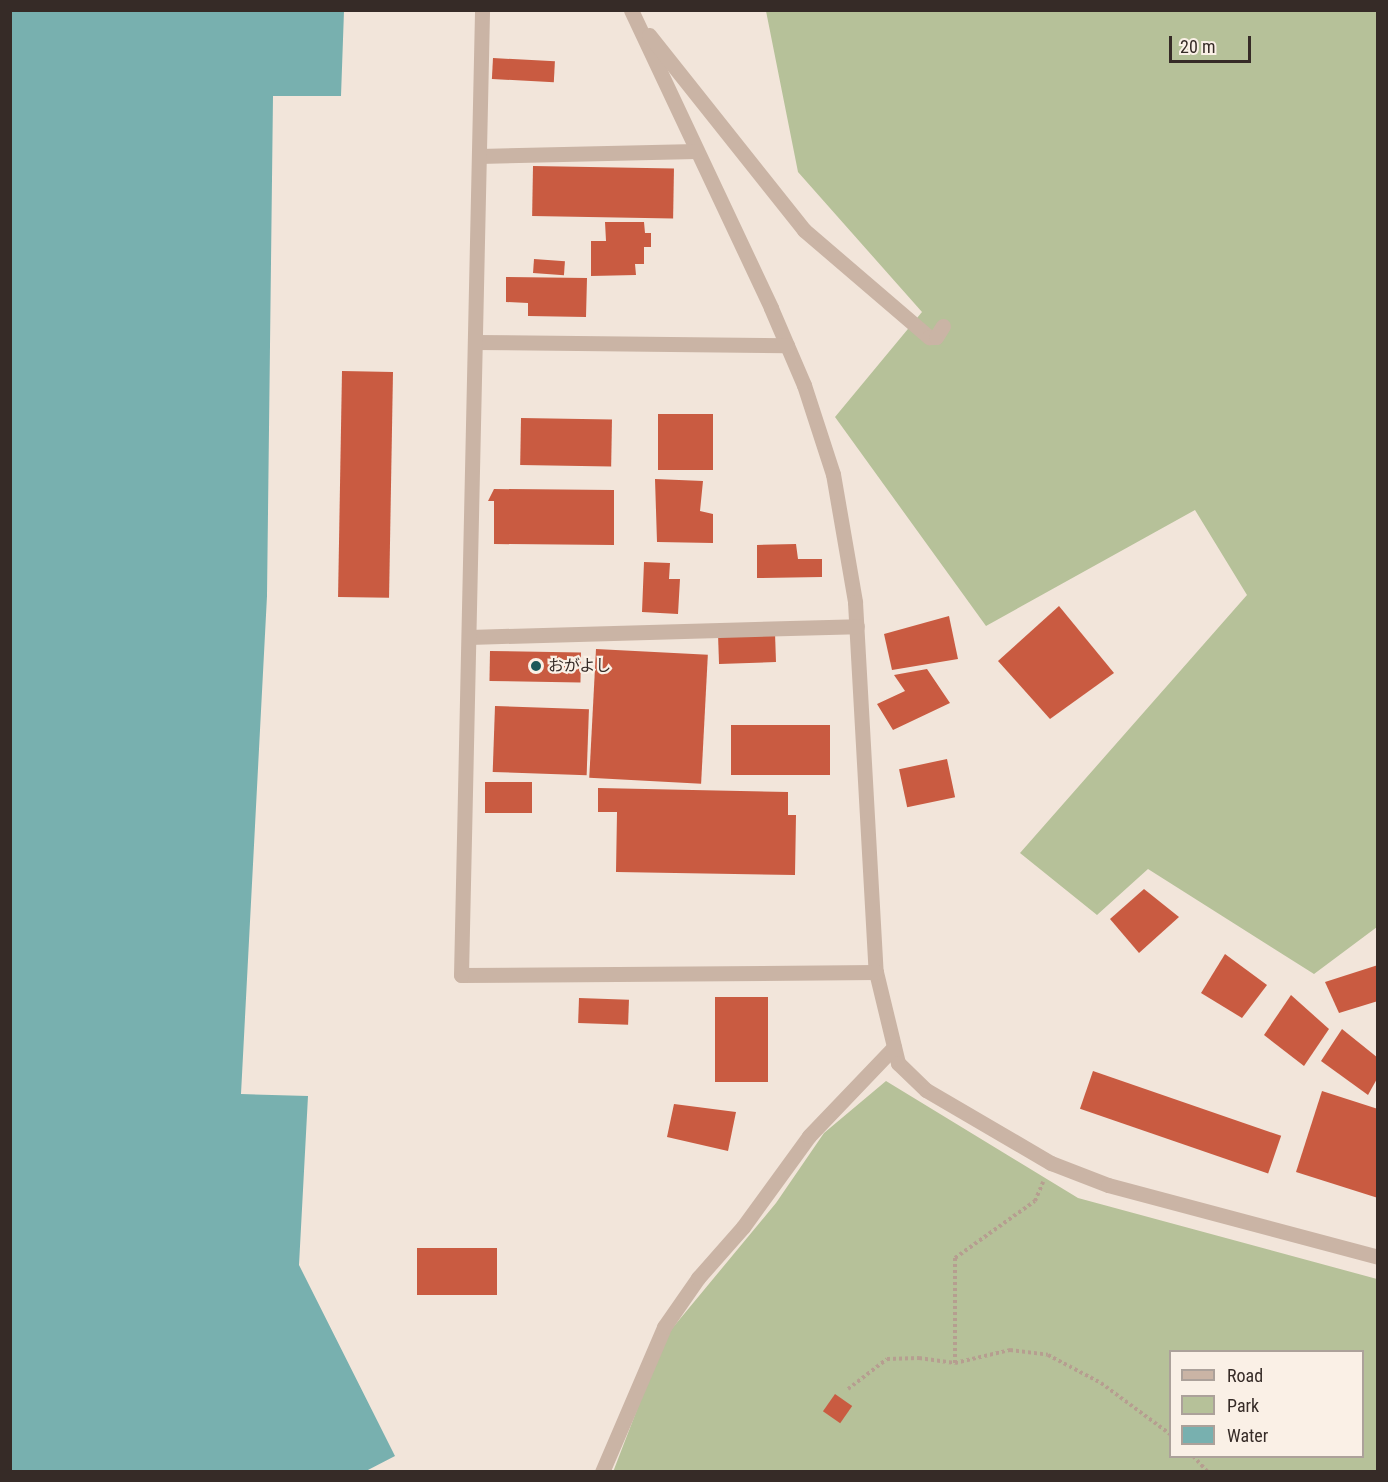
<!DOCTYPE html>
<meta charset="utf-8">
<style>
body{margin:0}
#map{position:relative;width:1388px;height:1482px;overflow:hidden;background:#f2e5da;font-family:"Roboto Condensed","Noto Sans JP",sans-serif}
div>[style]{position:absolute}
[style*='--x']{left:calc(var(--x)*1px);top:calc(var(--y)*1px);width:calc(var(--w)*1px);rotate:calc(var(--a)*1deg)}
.green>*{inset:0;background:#b6c199}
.water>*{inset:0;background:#78b0af}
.building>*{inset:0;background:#c95b41;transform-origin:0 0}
.path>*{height:4px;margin-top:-2px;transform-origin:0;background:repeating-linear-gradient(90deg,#b69e90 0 3px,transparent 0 6px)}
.minor>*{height:15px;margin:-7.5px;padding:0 7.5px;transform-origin:7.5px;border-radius:7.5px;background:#cab4a5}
.tertiary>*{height:15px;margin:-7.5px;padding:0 7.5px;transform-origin:7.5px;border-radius:7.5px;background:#cab4a5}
.dots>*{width:16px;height:16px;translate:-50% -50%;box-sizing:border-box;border:3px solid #faf0e6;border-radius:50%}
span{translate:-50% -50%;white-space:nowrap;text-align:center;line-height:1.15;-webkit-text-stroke:4.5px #faf0e6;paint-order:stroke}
.poi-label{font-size:16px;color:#362b27}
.left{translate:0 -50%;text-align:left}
.frame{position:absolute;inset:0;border:12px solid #362b27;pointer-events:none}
.legend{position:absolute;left:1169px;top:1350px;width:195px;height:108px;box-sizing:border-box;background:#faf0e6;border:2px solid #aca19a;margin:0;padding:8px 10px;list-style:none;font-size:18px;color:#362b27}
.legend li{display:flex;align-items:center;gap:12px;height:30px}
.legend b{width:30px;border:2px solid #aca19a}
.scale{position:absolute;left:1169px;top:36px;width:82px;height:27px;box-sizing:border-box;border:3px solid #362b27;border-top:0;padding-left:8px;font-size:18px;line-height:21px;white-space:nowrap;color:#362b27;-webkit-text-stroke:4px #faf0e6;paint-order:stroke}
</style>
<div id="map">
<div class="green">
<i style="clip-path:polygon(766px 11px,1377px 11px,1377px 927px,1314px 974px,1148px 869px,1097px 915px,1020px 853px,1247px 595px,1195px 510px,986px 626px,835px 417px,922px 312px,798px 172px)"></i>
<i style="clip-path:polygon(evenodd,886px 1081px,1078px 1198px,1377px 1279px,1377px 1471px,613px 1472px,665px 1337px,776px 1203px,824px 1133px,886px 1081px,1170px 1352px,1362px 1352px,1362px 1456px,1170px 1456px,1170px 1352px)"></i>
</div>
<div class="water">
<i style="clip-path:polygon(10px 11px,344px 11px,341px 96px,273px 96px,267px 596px,241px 1094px,308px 1096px,299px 1265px,395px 1456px,366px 1471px,11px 1471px)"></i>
</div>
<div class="building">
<i style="left:493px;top:58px;width:62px;height:21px;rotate:3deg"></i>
<i style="left:533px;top:166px;width:141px;height:50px;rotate:1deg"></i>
<i style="clip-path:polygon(605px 222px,644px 222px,645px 233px,651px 233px,651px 247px,644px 247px,644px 264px,635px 264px,636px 275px,591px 276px,591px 241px,606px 241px)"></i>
<i style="left:534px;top:259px;width:31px;height:14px;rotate:4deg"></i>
<i style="clip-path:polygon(506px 277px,587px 278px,586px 317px,528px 316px,528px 303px,506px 302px)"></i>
<i style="left:342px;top:371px;width:51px;height:226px;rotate:1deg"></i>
<i style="left:658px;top:414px;width:55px;height:56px"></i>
<i style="left:521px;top:418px;width:91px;height:47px;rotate:1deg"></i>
<i style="clip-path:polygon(655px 479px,703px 481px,700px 511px,713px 514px,713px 543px,657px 542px)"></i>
<i style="clip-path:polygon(494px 489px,614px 490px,614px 545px,494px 544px,494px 501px,488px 501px)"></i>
<i style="clip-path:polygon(796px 544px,798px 559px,822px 559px,822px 577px,757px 578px,757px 545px)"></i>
<i style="clip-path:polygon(644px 562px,670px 563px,669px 579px,680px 579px,678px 614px,642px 612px)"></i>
<i style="clip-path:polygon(1059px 606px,1114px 673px,1050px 719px,998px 661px)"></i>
<i style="clip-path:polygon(949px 616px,958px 659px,892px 670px,884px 634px)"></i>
<i style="left:775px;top:633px;width:29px;height:57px;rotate:88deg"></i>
<i style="left:596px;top:649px;width:112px;height:129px;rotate:3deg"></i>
<i style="left:490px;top:651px;width:91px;height:30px;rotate:1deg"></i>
<i style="clip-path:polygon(927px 669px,950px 703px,893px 730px,877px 704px,905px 691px,894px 675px)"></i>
<i style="left:495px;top:706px;width:94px;height:66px;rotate:2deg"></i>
<i style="left:830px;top:725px;width:50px;height:99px;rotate:90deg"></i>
<i style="left:947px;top:759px;width:39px;height:49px;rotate:78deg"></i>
<i style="left:485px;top:782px;width:47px;height:31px"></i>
<i style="clip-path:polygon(598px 788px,788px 792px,788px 815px,796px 815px,795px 875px,616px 872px,617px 812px,598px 812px)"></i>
<i style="clip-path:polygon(1144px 889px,1179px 917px,1139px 953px,1110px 919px)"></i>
<i style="clip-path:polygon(1225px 954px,1267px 985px,1242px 1018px,1201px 993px)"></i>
<i style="clip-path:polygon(1378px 965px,1378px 1001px,1339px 1013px,1325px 982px)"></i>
<i style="clip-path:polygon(1291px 995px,1329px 1029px,1304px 1066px,1264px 1035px)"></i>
<i style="left:715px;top:997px;width:53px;height:85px"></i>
<i style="left:579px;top:998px;width:50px;height:25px;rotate:2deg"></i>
<i style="clip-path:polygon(1342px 1029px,1378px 1058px,1378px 1077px,1368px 1095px,1321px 1061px)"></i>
<i style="left:1093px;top:1071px;width:199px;height:40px;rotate:19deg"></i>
<i style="clip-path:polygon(1322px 1091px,1378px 1109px,1378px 1198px,1296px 1172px)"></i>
<i style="clip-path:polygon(674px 1104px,736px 1112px,728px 1151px,667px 1137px)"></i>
<i style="left:417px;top:1248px;width:80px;height:47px"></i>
<i style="left:835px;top:1394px;width:21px;height:21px;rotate:35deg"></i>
</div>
<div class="path">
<i style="--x:955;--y:1363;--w:105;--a:-90"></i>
<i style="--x:955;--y:1258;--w:98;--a:-35.5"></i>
<i style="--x:1035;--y:1201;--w:21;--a:-67"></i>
<i style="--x:848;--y:1389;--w:49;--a:-37.6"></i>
<i style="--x:887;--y:1359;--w:32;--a:-2"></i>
<i style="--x:919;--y:1358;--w:36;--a:8"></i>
<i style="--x:955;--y:1363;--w:57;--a:-13.3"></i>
<i style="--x:1010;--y:1350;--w:38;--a:7"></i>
<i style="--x:1048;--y:1355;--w:60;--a:27.8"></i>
<i style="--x:1101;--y:1383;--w:86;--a:36.5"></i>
<i style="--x:1193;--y:1456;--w:22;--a:47"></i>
</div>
<div class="minor">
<i style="--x:631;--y:10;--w:329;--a:64.8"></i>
<i style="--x:771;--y:308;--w:84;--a:66.8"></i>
<i style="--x:804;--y:385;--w:94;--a:72"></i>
<i style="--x:833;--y:474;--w:130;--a:80.2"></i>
<i style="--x:855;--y:602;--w:371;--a:86.8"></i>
<i style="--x:876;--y:972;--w:94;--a:76.4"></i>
<i style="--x:898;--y:1063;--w:39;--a:44"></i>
<i style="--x:926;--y:1090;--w:145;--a:30.3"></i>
<i style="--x:1051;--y:1163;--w:61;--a:21.1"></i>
<i style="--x:1108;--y:1185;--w:279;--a:14.9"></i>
<i style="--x:649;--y:35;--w:249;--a:51.5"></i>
<i style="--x:804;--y:230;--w:165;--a:40.6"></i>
<i style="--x:929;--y:337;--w:7;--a:0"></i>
<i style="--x:936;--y:337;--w:13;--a:-58"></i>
<i style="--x:479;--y:156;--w:217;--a:-1.3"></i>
<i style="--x:475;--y:342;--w:312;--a:0.6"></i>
<i style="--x:469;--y:637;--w:388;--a:-1.6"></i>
<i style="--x:461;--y:975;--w:415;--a:-0.4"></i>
<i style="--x:602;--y:1472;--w:158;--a:-66.8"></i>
<i style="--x:664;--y:1327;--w:60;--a:-55.2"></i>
<i style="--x:698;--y:1278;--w:68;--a:-48.6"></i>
<i style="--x:743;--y:1227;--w:112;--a:-54"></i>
<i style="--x:809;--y:1136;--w:123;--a:-46.3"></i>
</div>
<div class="tertiary">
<i style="--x:461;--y:975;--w:965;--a:-88.75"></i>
</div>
<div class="dots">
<i style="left:536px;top:666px;background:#1b5758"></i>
</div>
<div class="poi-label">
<span class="left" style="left:548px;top:666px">おがよし</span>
</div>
<div class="frame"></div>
<ul class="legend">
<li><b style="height:8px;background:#cab4a5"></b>Road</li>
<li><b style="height:16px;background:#b6c199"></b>Park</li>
<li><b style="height:16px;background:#78b0af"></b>Water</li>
</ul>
<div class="scale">20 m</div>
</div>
